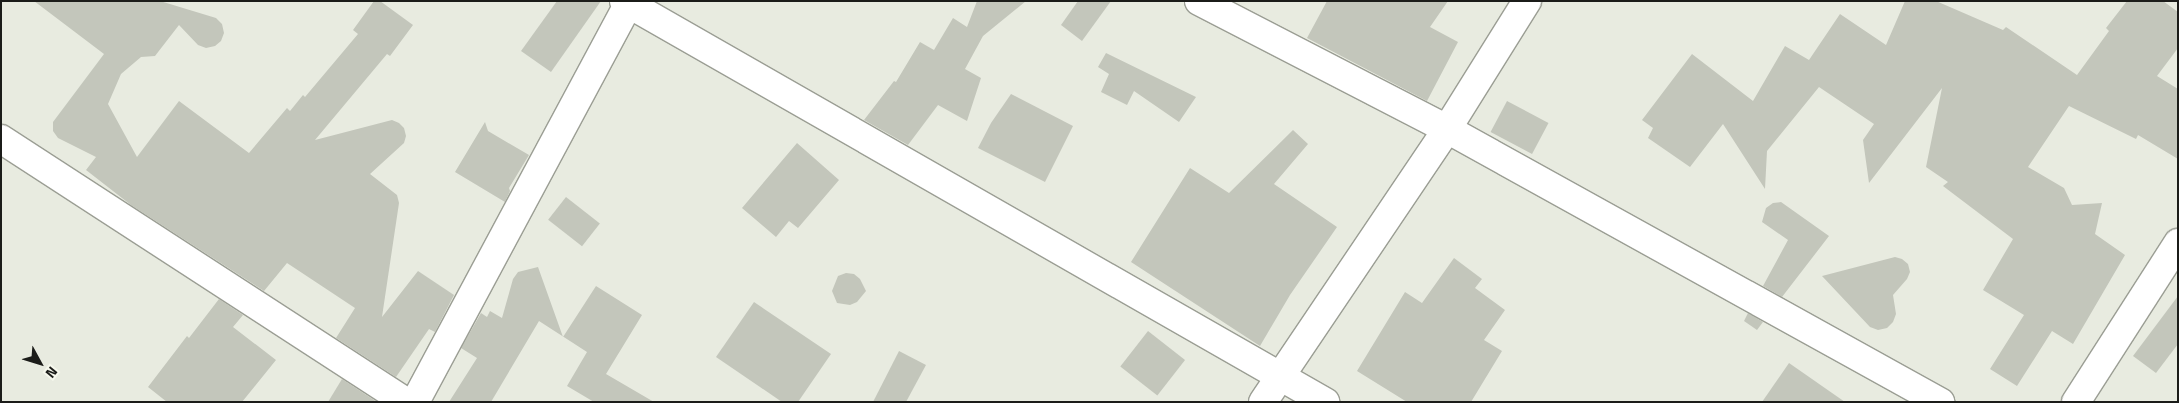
<!DOCTYPE html>
<style>
body{margin:0}
#map{position:relative;width:2179px;height:403px;overflow:hidden;background:#e8ebe0;font-family:"Titillium Web",sans-serif}
div>[style]{position:absolute}
[style*='--x']{left:calc(var(--x)*1px);top:calc(var(--y)*1px);width:calc(var(--w)*1px);rotate:calc(var(--a)*1deg)}
.building>*{inset:0;background:#c3c6bb;transform-origin:0 0}
.roads{filter:drop-shadow(1px 0 #9b9e94) drop-shadow(-1px 0 #9b9e94) drop-shadow(0 1px #9b9e94) drop-shadow(0 -1px #9b9e94)}
.minor>*{height:28px;margin:-14px;padding:0 14px;transform-origin:14px;border-radius:14px;background:#fff}
span{translate:-50% -50%;white-space:nowrap;text-align:center;line-height:1.15;-webkit-text-stroke:4px #f6f8ed;paint-order:stroke}
.frame{position:absolute;inset:0;border:2px solid #1b1c19;pointer-events:none}
.north{position:absolute;left:15px;top:338px;width:50px;height:50px;-webkit-text-stroke:4px #f6f8ed;paint-order:stroke;rotate:129deg;font-size:14px;font-weight:700;line-height:20px;text-align:center;color:#1b1c19}
.north::after{content:'';display:block;margin:auto;width:18px;height:22px;background:#1b1c19;clip-path:polygon(50% 0,100% 100%,50% 72%,0 100%)}
</style>
<div id="map">
<div class="building">
<i style="clip-path:polygon(34px 1px,160px 1px,216px 18px,222px 24px,224px 33px,221px 41px,215px 46px,206px 48px,198px 45px,179px 25px,155px 56px,141px 57px,121px 74px,108px 104px,137px 157px,179px 101px,249px 153px,287px 108px,290px 111px,303px 95px,305px 97px,358px 34px,353px 30px,374px 1px,380px 1px,413px 25px,390px 56px,387px 54px,315px 140px,392px 120px,399px 123px,404px 128px,406px 136px,404px 143px,370px 174px,397px 195px,399px 203px,382px 317px,418px 271px,454px 295px,435px 332px,429px 329px,396px 377px,336px 338px,355px 308px,287px 263px,264px 291px,131px 205px,86px 170px,96px 157px,58px 138px,53px 131px,53px 122px,104px 54px)"></i>
<i style="clip-path:polygon(557px 1px,601px 1px,551px 72px,521px 51px)"></i>
<i style="clip-path:polygon(977px 1px,1026px 1px,983px 36px,965px 69px,981px 78px,967px 121px,938px 105px,908px 145px,864px 120px,894px 81px,896px 82px,920px 42px,934px 50px,953px 18px,967px 27px)"></i>
<i style="clip-path:polygon(1078px 1px,1111px 1px,1082px 41px,1061px 25px)"></i>
<i style="clip-path:polygon(1327px 1px,1448px 1px,1430px 27px,1458px 42px,1427px 101px,1307px 38px)"></i>
<i style="clip-path:polygon(1905px 1px,1936px 1px,2003px 30px,2006px 27px,2077px 75px,2109px 31px,2106px 28px,2127px 1px,2163px 1px,2178px 12px,2178px 48px,2157px 76px,2178px 89px,2178px 159px,2138px 135px,2136px 139px,2069px 106px,2028px 167px,2064px 188px,2072px 205px,2102px 203px,2095px 234px,2125px 255px,2073px 344px,2052px 331px,2017px 386px,1990px 369px,2024px 315px,1983px 290px,2013px 239px,1943px 186px,1948px 182px,1926px 167px,1942px 88px,1869px 183px,1863px 140px,1874px 124px,1819px 87px,1767px 151px,1765px 189px,1723px 124px,1690px 167px,1648px 138px,1653px 128px,1642px 120px,1692px 54px,1753px 101px,1785px 46px,1809px 60px,1840px 14px,1886px 45px)"></i>
<i style="clip-path:polygon(1106px 53px,1196px 97px,1179px 122px,1134px 91px,1127px 105px,1101px 92px,1109px 74px,1098px 67px)"></i>
<i style="clip-path:polygon(1011px 94px,1073px 126px,1045px 182px,978px 148px,991px 123px)"></i>
<i style="left:1507px;top:101px;width:47px;height:35px;rotate:28deg"></i>
<i style="clip-path:polygon(485px 122px,488px 131px,529px 155px,509px 188px,510px 191px,505px 202px,455px 172px)"></i>
<i style="clip-path:polygon(1293px 130px,1308px 144px,1274px 184px,1337px 227px,1290px 295px,1260px 346px,1131px 262px,1190px 168px,1229px 193px)"></i>
<i style="clip-path:polygon(797px 143px,839px 180px,798px 228px,789px 221px,776px 237px,742px 208px)"></i>
<i style="left:566px;top:197px;width:43px;height:29px;rotate:38deg"></i>
<i style="clip-path:polygon(1781px 202px,1829px 236px,1782px 297px,1763px 286px,1788px 240px,1762px 222px,1766px 208px,1773px 203px)"></i>
<i style="clip-path:polygon(1895px 257px,1902px 259px,1908px 264px,1910px 272px,1907px 279px,1893px 295px,1896px 314px,1893px 322px,1887px 328px,1878px 330px,1870px 327px,1822px 276px)"></i>
<i style="clip-path:polygon(1454px 258px,1482px 279px,1475px 288px,1505px 310px,1484px 340px,1502px 351px,1471px 402px,1407px 402px,1357px 371px,1405px 292px,1422px 303px)"></i>
<i style="clip-path:polygon(538px 267px,563px 337px,596px 286px,642px 315px,606px 374px,654px 402px,594px 402px,567px 386px,587px 352px,539px 321px,491px 402px,449px 402px,477px 358px,461px 348px,481px 313px,487px 317px,490px 311px,502px 318px,513px 279px,518px 272px)"></i>
<i style="clip-path:polygon(846px 273px,854px 274px,860px 279px,866px 291px,857px 302px,850px 305px,837px 303px,832px 291px,838px 276px)"></i>
<i style="clip-path:polygon(2178px 296px,2178px 344px,2156px 373px,2133px 356px)"></i>
<i style="clip-path:polygon(219px 299px,243px 315px,233px 327px,276px 360px,242px 402px,167px 402px,148px 387px,187px 336px,189px 338px)"></i>
<i style="clip-path:polygon(754px 302px,831px 354px,798px 402px,782px 402px,716px 357px)"></i>
<i style="clip-path:polygon(1748px 313px,1763px 322px,1757px 330px,1744px 321px)"></i>
<i style="left:1148px;top:331px;width:47px;height:45px;rotate:38deg"></i>
<i style="clip-path:polygon(899px 351px,926px 365px,906px 402px,873px 402px)"></i>
<i style="clip-path:polygon(1789px 363px,1845px 402px,1762px 402px)"></i>
<i style="clip-path:polygon(342px 379px,377px 402px,328px 402px)"></i>
</div>
<div class="roads">
<div class="minor">
<i style="--x:624;--y:1;--w:808;--a:29.77"></i>
<i style="--x:1199;--y:1;--w:279;--a:27.3"></i>
<i style="--x:1447;--y:129;--w:564;--a:28.98"></i>
<i style="--x:1;--y:139;--w:483;--a:33"></i>
<i style="--x:415;--y:402;--w:455;--a:-61.8"></i>
<i style="--x:1263;--y:402;--w:329;--a:-56"></i>
<i style="--x:1447;--y:129;--w:151;--a:-58"></i>
<i style="--x:2076;--y:402;--w:189;--a:-57.3"></i>
</div>
</div>
<div class="frame"></div>
<div class="north">N</div>
</div>
